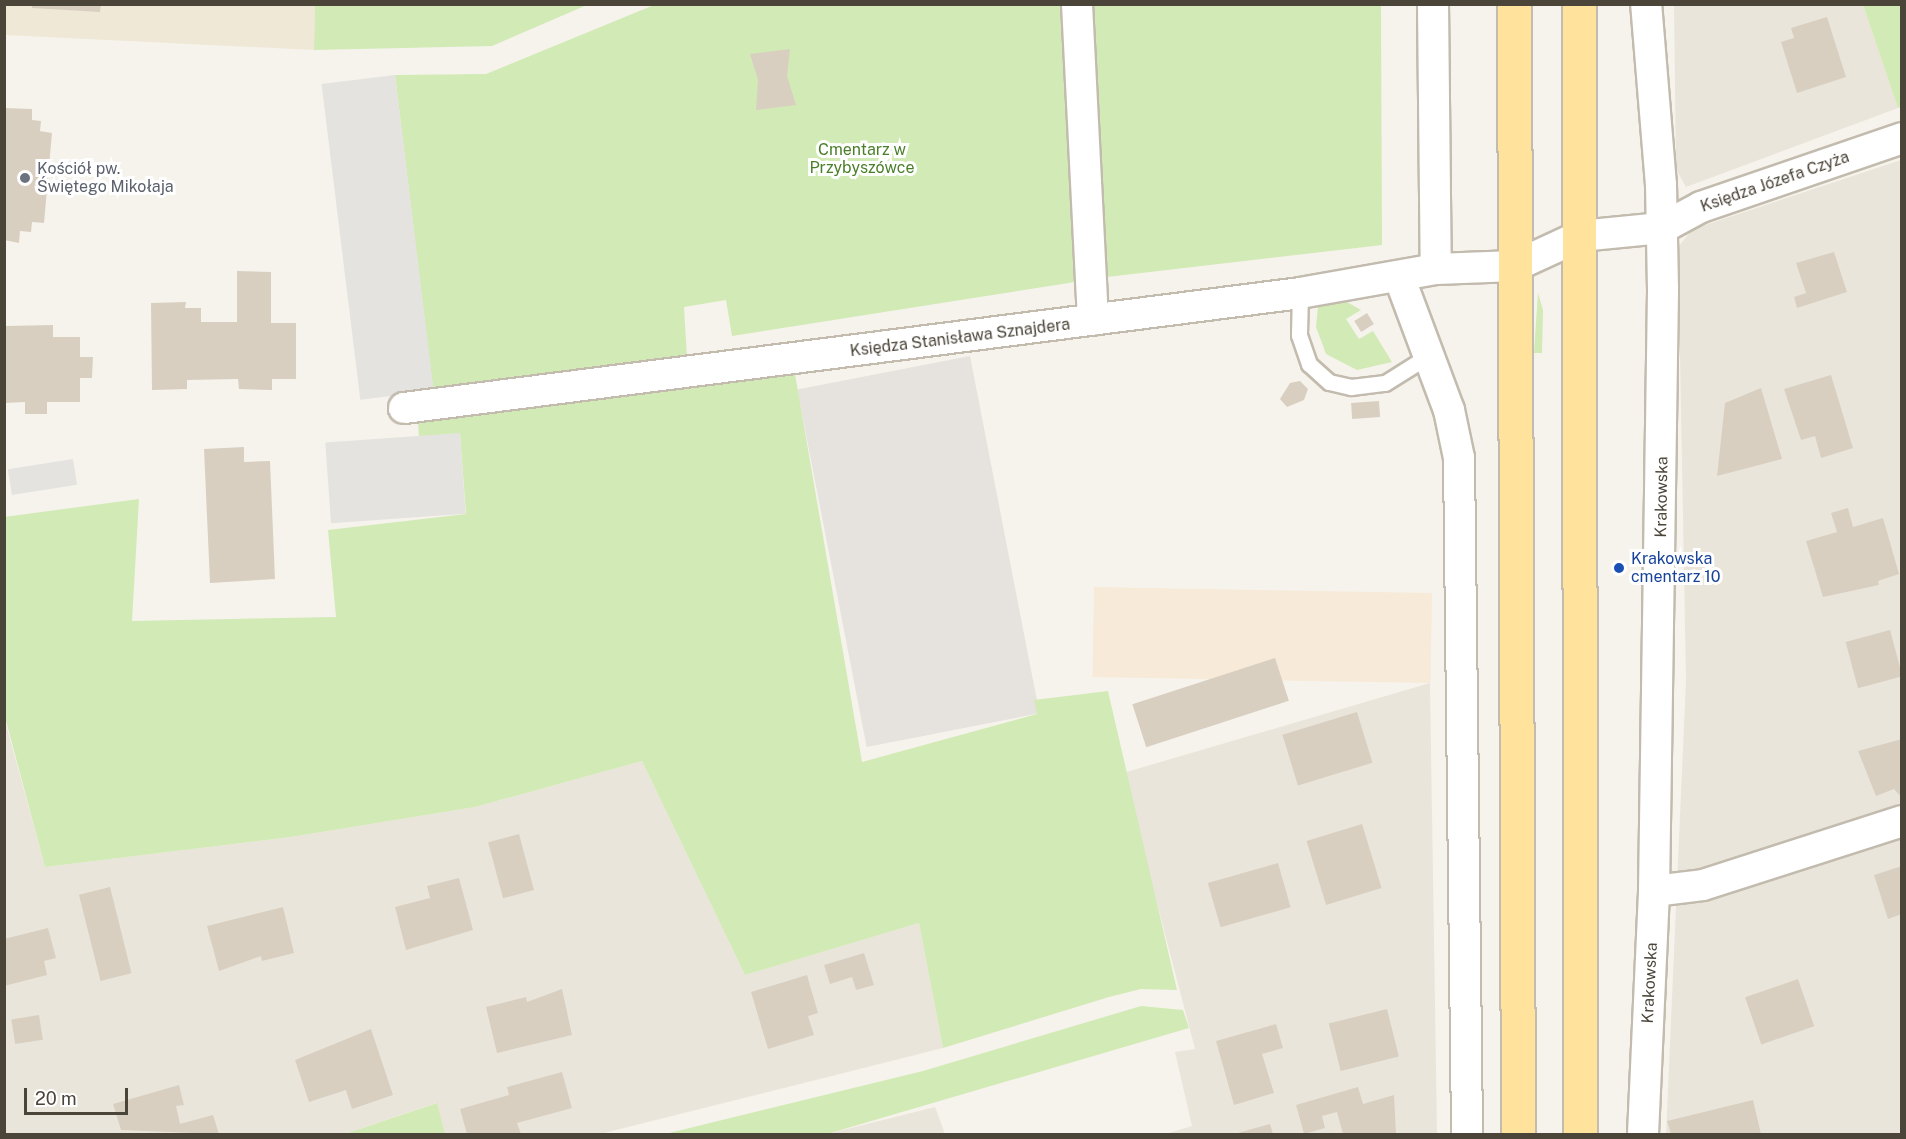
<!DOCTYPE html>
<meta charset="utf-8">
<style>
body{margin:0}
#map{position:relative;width:1906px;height:1139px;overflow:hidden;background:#f6f3ec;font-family:"Public Sans",sans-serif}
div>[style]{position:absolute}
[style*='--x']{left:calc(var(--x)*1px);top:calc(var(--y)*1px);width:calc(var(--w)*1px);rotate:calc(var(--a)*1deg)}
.residential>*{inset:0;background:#eae5da}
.commercial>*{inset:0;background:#f7ead8;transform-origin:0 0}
.industrial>*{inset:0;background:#e6e2dd;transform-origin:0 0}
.education>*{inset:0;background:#efe8d6}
.green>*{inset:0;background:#d2eab5}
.parking>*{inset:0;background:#e5e3e0;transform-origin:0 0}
.building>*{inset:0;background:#d8cfc1;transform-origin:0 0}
.roads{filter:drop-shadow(2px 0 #c2bbae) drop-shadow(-2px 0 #c2bbae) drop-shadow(0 2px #c2bbae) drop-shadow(0 -2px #c2bbae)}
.lane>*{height:15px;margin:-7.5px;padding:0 7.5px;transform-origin:7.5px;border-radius:7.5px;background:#fff}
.street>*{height:30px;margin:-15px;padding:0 15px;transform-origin:15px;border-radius:15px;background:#fff}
.primary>*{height:33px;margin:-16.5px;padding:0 16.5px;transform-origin:16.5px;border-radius:16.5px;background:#ffe39c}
.dots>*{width:16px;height:16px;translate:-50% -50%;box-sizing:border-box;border:3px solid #fff;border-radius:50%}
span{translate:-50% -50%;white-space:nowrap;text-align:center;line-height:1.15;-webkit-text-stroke:6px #fff;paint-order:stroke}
.park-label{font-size:16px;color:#4a7f2a}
.worship-label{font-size:16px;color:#5b616d}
.left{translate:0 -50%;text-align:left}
.street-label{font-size:16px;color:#4b4439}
.transit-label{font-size:16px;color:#164399}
.frame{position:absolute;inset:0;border:6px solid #4b4439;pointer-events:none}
.scale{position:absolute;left:24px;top:1088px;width:104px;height:27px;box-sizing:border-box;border:3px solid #4b4439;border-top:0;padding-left:8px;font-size:18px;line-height:21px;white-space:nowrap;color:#4b4439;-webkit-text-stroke:4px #fff;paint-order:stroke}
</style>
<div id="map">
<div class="residential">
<i style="clip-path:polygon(1674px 5px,1863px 5px,1898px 108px,1686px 187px,1676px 169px)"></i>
<i style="clip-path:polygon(1901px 160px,1901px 1134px,1666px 1134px,1686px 680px,1678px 247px,1693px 229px)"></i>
<i style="clip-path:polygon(1430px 683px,1437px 1134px,1166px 1134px,1192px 1126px,1175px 1052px,1195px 1049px,1123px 773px)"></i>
<i style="clip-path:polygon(4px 717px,45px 867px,291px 837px,475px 807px,642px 761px,745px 975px,919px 923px,943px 1048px,600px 1134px,445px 1134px,436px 1103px,345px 1134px,5px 1134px)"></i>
<i style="clip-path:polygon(935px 1107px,945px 1134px,827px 1134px)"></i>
</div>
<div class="commercial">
<i style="left:1432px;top:593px;width:90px;height:338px;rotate:91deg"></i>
</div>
<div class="industrial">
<i style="left:970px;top:356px;width:364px;height:176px;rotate:79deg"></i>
</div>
<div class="education">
<i style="clip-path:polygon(4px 5px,315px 5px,314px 50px,5px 35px)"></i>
</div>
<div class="green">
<i style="clip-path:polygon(315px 5px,315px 4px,587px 5px,492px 46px,314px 50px)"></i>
<i style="clip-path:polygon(654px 5px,1381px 5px,1382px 245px,1107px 277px,732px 336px,726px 300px,684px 307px,687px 358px,433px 391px,395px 75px,486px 74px)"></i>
<i style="clip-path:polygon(1863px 5px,1901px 5px,1901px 107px,1898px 108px)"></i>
<i style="clip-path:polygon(1538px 293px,1543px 310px,1542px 353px,1534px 353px)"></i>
<i style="clip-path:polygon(1347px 302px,1361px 310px,1346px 319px,1359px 339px,1373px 331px,1392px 362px,1357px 370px,1326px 354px,1316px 327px,1318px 307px)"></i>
<i style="clip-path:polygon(795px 374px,862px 762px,1037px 714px,1034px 700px,1108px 691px,1177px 990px,1141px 989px,1109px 997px,943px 1048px,919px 923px,745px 975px,642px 761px,475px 807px,291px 837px,45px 867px,5px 717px,4px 517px,139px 499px,132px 621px,336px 617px,328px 530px,466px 514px,460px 434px,419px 438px,418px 421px)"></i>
<i style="clip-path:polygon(1141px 1006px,1183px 1010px,1189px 1028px,827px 1134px,665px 1134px,923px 1071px)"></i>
<i style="clip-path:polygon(437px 1103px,445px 1134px,345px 1134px)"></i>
</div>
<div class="parking">
<i style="left:395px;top:75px;width:318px;height:74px;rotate:83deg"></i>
<i style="left:460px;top:433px;width:81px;height:135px;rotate:86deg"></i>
<i style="left:73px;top:459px;width:26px;height:66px;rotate:81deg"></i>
</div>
<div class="building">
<i style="clip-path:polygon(32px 4px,101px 4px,100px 12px,32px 8px)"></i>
<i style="clip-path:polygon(1827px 17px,1846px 77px,1797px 93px,1781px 42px,1794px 38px,1791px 28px)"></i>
<i style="clip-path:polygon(790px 49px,787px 76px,796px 105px,756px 110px,758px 80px,750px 54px)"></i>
<i style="clip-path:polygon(4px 108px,32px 109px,32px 120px,41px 121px,40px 131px,52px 133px,44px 223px,32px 222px,31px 232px,20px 231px,19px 243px,4px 240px)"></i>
<i style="clip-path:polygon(1834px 252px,1847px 292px,1797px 308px,1794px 297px,1806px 293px,1796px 263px)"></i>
<i style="clip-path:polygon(237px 271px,271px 272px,271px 323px,296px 323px,296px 379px,272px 379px,272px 390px,239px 389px,238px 379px,187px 380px,187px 389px,152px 390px,151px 303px,186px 302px,185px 308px,201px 308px,201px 322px,237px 322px)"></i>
<i style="left:1367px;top:313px;width:13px;height:15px;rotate:58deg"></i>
<i style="clip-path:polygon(53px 325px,53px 337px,80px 337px,80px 357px,93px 357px,92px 378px,80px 378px,80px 402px,47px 402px,47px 414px,25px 414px,25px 402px,4px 403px,6px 326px)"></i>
<i style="clip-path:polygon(1831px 375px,1853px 448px,1821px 458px,1815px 436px,1801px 440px,1784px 389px)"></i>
<i style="clip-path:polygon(1300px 381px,1308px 389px,1304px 400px,1287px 407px,1280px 399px,1290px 383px)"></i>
<i style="clip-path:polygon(1761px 388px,1782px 459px,1717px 476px,1725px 403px)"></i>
<i style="left:1379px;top:401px;width:16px;height:28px;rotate:86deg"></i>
<i style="clip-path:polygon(244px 447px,244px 462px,270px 461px,275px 579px,210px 583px,204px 449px)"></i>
<i style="clip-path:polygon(1848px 508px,1853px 527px,1883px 518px,1899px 574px,1878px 581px,1879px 585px,1823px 597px,1806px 541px,1837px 532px,1831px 513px)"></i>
<i style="left:1890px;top:630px;width:48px;height:46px;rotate:75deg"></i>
<i style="left:1275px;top:658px;width:45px;height:150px;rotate:72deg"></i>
<i style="left:1357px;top:712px;width:53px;height:78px;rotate:73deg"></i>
<i style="clip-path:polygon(1902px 739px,1902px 798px,1894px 789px,1876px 796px,1858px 751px)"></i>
<i style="left:1362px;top:824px;width:67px;height:58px;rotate:73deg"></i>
<i style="left:519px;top:834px;width:58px;height:32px;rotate:75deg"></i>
<i style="left:1278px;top:863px;width:46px;height:73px;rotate:74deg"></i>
<i style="clip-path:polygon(1902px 866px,1902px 914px,1888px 919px,1874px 875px)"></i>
<i style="clip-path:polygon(459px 878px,473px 930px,406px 950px,395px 907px,430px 898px,427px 886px)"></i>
<i style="left:110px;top:887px;width:89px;height:32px;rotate:76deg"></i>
<i style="clip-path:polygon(283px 907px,294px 953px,262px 961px,261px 956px,219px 971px,207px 926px)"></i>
<i style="clip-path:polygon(48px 928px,56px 958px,44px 961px,47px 975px,4px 986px,4px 939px)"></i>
<i style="clip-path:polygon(864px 953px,874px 985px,856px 990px,852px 977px,830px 984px,824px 965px)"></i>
<i style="clip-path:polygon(807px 975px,818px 1013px,808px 1016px,814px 1035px,768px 1049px,751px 992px)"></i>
<i style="left:1798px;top:979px;width:50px;height:56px;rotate:71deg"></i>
<i style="clip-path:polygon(562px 989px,572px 1035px,497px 1053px,486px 1007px,526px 997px,527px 1002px)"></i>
<i style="left:1387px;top:1009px;width:49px;height:60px;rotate:76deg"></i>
<i style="left:39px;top:1015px;width:25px;height:28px;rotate:81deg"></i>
<i style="clip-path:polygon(1276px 1024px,1283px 1048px,1262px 1054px,1274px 1093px,1234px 1105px,1216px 1041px)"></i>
<i style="clip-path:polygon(371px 1029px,393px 1095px,352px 1109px,346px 1090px,309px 1102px,295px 1060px)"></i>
<i style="clip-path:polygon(562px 1072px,572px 1108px,517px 1123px,521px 1134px,467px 1134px,460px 1109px,509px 1095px,507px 1087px)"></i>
<i style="clip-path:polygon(179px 1085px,184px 1105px,176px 1106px,180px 1124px,213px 1115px,219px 1134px,121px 1130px,113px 1104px)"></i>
<i style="clip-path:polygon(1358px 1087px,1363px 1104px,1394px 1095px,1396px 1134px,1343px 1134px,1337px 1112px,1322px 1116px,1325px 1128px,1304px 1134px,1296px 1105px)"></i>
<i style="clip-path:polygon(1753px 1100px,1761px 1134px,1671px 1134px,1667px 1121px)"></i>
<i style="clip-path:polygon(1270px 1124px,1273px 1134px,1234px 1134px)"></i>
</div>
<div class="roads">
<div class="lane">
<i style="--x:1300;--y:293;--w:42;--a:91.4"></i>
<i style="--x:1299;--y:335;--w:31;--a:71"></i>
<i style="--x:1309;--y:364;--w:27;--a:42"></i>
<i style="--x:1329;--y:382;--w:23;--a:13"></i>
<i style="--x:1351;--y:387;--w:34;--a:-7"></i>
<i style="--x:1385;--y:383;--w:51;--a:-32.1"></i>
</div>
<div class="street">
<i style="--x:1077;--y:4;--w:316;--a:87.1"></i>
<i style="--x:1433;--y:4;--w:265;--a:89.4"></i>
<i style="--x:1400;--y:279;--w:140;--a:69.5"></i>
<i style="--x:1449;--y:410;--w:49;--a:78.2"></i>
<i style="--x:1459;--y:458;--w:676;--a:89.32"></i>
<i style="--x:404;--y:408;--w:903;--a:-7.31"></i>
<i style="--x:1300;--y:293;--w:138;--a:-10"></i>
<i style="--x:1436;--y:269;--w:79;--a:-2.2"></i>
<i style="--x:1515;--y:266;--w:72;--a:-24.8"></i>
<i style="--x:1580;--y:236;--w:82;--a:-5.6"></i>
<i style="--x:1662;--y:228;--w:44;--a:-28.3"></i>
<i style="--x:1701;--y:207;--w:213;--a:-18.9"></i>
<i style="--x:1654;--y:891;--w:49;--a:-7"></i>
<i style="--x:1703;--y:885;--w:209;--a:-17.8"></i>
<i style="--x:1643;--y:1134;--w:243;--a:-87.4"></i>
<i style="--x:1654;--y:891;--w:602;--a:-89.14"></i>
<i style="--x:1663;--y:289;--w:104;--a:-91.1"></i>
<i style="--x:1661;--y:185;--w:182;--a:-94.7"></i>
</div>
<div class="primary">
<i style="--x:1514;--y:4;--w:1130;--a:89.8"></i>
<i style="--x:1579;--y:4;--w:1130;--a:89.95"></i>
</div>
</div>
<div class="dots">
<i style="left:25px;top:178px;background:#6b7280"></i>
<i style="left:1619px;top:568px;background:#1a4fb4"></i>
</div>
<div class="park-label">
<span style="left:862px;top:159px">Cmentarz w<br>Przybyszówce</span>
</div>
<div class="worship-label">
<span class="left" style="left:37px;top:178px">Kościół pw.<br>Świętego Mikołaja</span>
</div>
<div class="street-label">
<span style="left:1775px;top:182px;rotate:-19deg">Księdza Józefa Czyża</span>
<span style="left:960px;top:338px;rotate:-7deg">Księdza Stanisława Sznajdera</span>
<span style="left:1662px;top:497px;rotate:-89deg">Krakowska</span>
<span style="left:1650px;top:983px;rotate:-87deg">Krakowska</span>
</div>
<div class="transit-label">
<span class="left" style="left:1631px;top:568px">Krakowska<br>cmentarz 10</span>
</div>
<div class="frame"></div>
<div class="scale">20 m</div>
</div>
